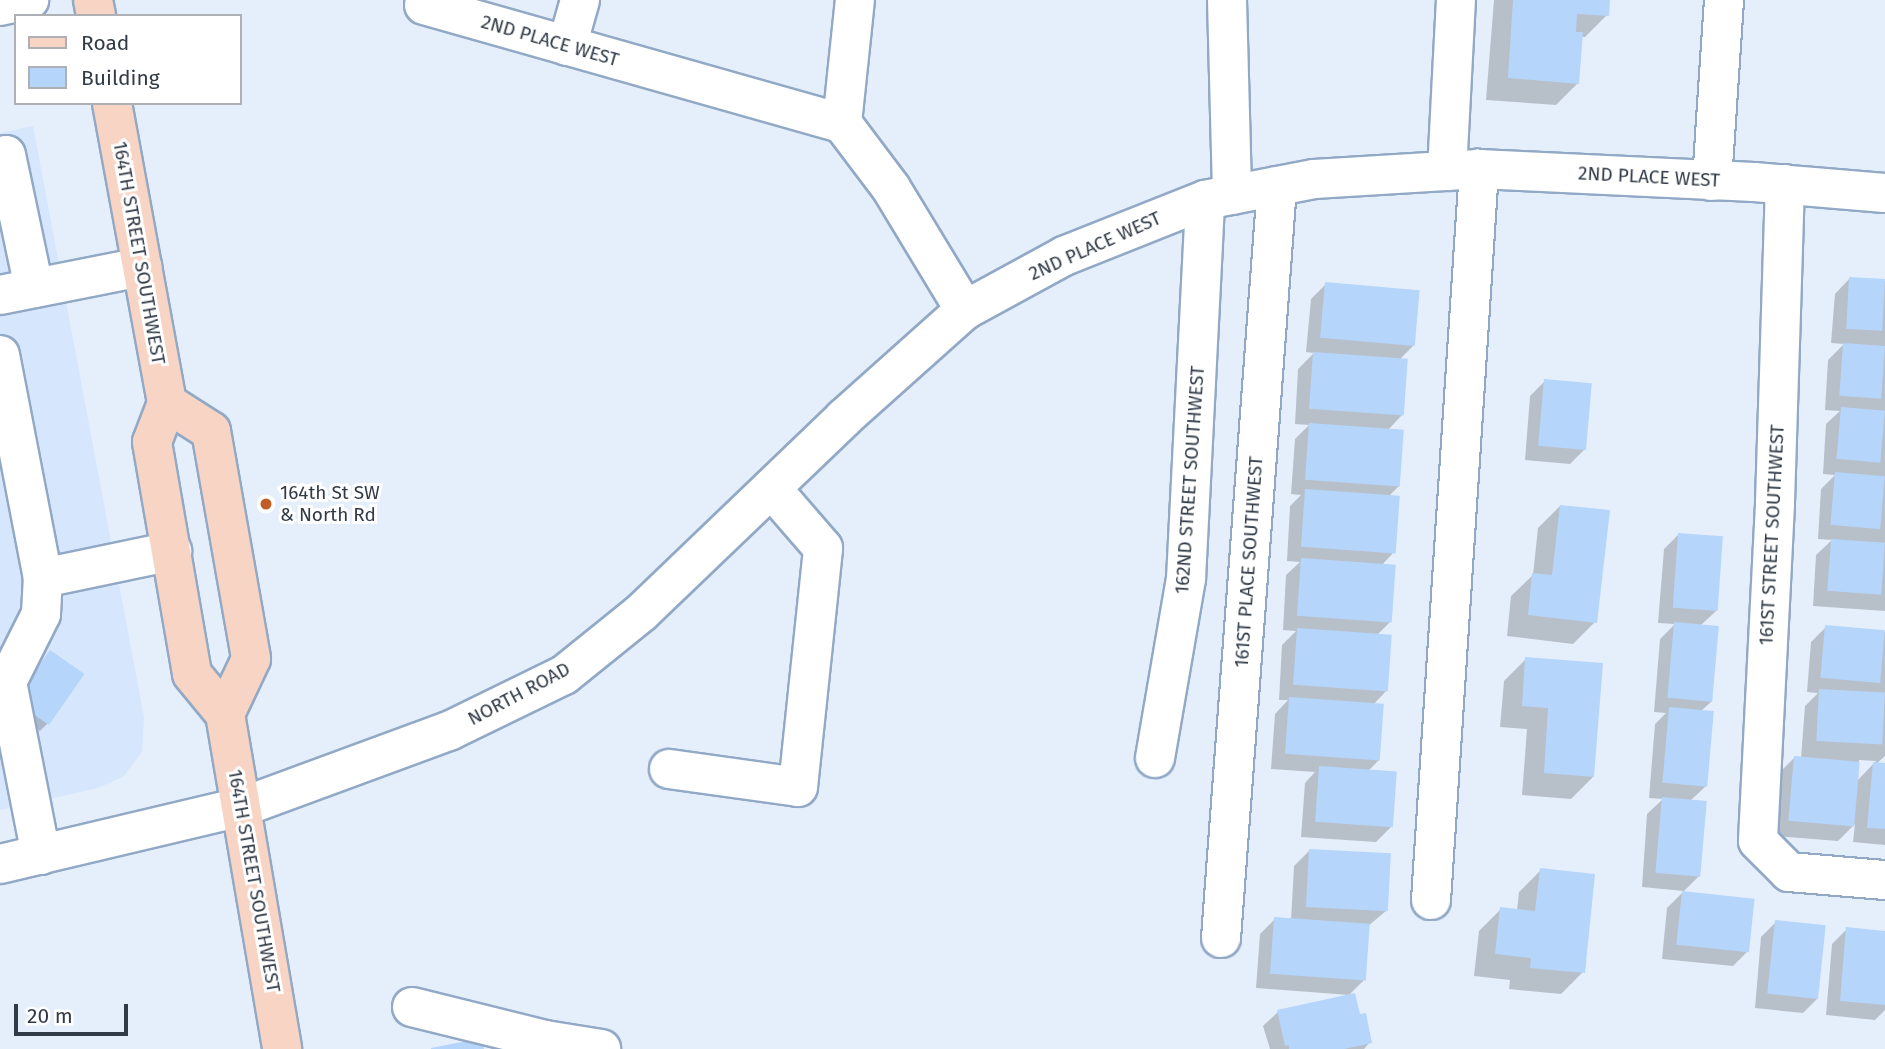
<!DOCTYPE html>
<style>
body{margin:0}
#map{position:relative;width:1885px;height:1049px;overflow:hidden;background:#e5effc;font-family:"Fira Sans",sans-serif}
div>[style]{position:absolute}
[style*='--x']{left:calc(var(--x)*1px);top:calc(var(--y)*1px);width:calc(var(--w)*1px);rotate:calc(var(--a)*1deg)}
.built>*{inset:0;background:#d5e6fd}
.shadow>*{inset:0;background:#0003}
.building>*{inset:0;background:#b6d5fb;transform-origin:0 0}
.roads{filter:drop-shadow(2px 0 #92a9c6) drop-shadow(-2px 0 #92a9c6) drop-shadow(0 2px #92a9c6) drop-shadow(0 -2px #92a9c6)}
.minor>*{height:38px;margin:-19px;padding:0 19px;transform-origin:19px;border-radius:19px;background:#fff}
.major>*{height:38px;margin:-19px;padding:0 19px;transform-origin:19px;border-radius:19px;background:#f7d4c4}
.dots>*{width:19px;height:19px;translate:-50% -50%;box-sizing:border-box;border:4px solid #fff;border-radius:50%}
span{translate:-50% -50%;white-space:nowrap;text-align:center;line-height:1.15;-webkit-text-stroke:6px #fff;paint-order:stroke}
.street-label{font-size:19px;color:#313b47}
.poi-label{font-size:19px;color:#313b47}
.left{translate:0 -50%;text-align:left}
.legend{position:absolute;left:14px;top:14px;width:228px;height:91px;box-sizing:border-box;background:#fff;border:2px solid #adb1b5;margin:0;padding:9px 12px;list-style:none;font-size:21px;color:#313b47}
.legend li{display:flex;align-items:center;gap:14px;height:35px}
.legend b{width:35px;border:2px solid #adb1b5}
.scale{position:absolute;left:14px;top:1004px;width:114px;height:32px;box-sizing:border-box;border:4px solid #313b47;border-top:0;padding-left:9px;font-size:21px;line-height:24px;white-space:nowrap;color:#313b47;-webkit-text-stroke:5px #fff;paint-order:stroke}
</style>
<div id="map">
<div class="built">
<i style="clip-path:polygon(33px 126px,144px 717px,142px 752px,124px 776px,98px 788px,0 810px,0 133px)"></i>
</div>
<div class="shadow">
<i style="clip-path:polygon(1494px 0,1608px 0,1607px 15px,1585px 37px,1581px 37px,1578px 83px,1556px 105px,1486px 100px)"></i>
<i style="clip-path:polygon(1850px 278px,1885px 281px,1885px 611px,1813px 606px,1816px 555px,1832px 540px,1818px 539px,1821px 489px,1835px 475px,1823px 474px,1826px 424px,1840px 411px,1825px 410px,1828px 360px,1844px 344px,1831px 343px,1835px 294px)"></i>
<i style="clip-path:polygon(1326px 284px,1414px 345px,1399px 360px,1402px 415px,1388px 430px,1399px 486px,1388px 497px,1394px 552px,1381px 566px,1390px 622px,1377px 635px,1386px 691px,1373px 705px,1379px 760px,1368px 771px,1391px 827px,1376px 842px,1301px 837px,1305px 783px,1315px 772px,1271px 769px,1275px 714px,1288px 700px,1279px 700px,1282px 645px,1296px 631px,1283px 630px,1286px 575px,1300px 562px,1287px 561px,1290px 506px,1301px 495px,1291px 494px,1295px 439px,1309px 425px,1295px 424px,1298px 369px,1314px 353px,1306px 352px,1311px 299px)"></i>
<i style="clip-path:polygon(1545px 381px,1585px 449px,1570px 464px,1525px 460px,1530px 396px)"></i>
<i style="clip-path:polygon(1560px 506px,1595px 622px,1573px 644px,1507px 636px,1511px 596px,1533px 575px,1538px 528px)"></i>
<i style="clip-path:polygon(1679px 534px,1716px 611px,1700px 626px,1712px 701px,1700px 712px,1706px 786px,1690px 801px,1699px 876px,1684px 891px,1642px 887px,1647px 814px,1663px 799px,1649px 798px,1655px 724px,1666px 713px,1654px 712px,1660px 639px,1675px 624px,1658px 623px,1664px 549px)"></i>
<i style="clip-path:polygon(evenodd,1826px 627px,1885px 632px,1885px 756px,1876px 764px,1885px 765px,1885px 845px,1853px 842px,1855px 824px,1838px 841px,1774px 836px,1779px 773px,1794px 758px,1801px 758px,1805px 706px,1818px 693px,1807px 692px,1811px 642px,1826px 627px,1859px 760px,1876px 761px,1857px 781px,1859px 760px)"></i>
<i style="clip-path:polygon(50px 652px,47px 724px,40px 731px,9px 709px)"></i>
<i style="clip-path:polygon(1526px 659px,1593px 777px,1571px 799px,1522px 795px,1527px 729px,1500px 727px,1504px 681px)"></i>
<i style="clip-path:polygon(1309px 851px,1386px 911px,1368px 926px,1364px 980px,1349px 995px,1256px 988px,1260px 934px,1275px 919px,1291px 920px,1294px 866px)"></i>
<i style="clip-path:polygon(1541px 870px,1583px 972px,1561px 994px,1509px 989px,1510px 980px,1474px 976px,1479px 931px,1501px 909px,1517px 910px,1519px 892px)"></i>
<i style="clip-path:polygon(1682px 893px,1748px 951px,1733px 966px,1662px 959px,1667px 908px)"></i>
<i style="clip-path:polygon(1776px 922px,1818px 998px,1803px 1013px,1755px 1008px,1761px 937px)"></i>
<i style="clip-path:polygon(1847px 929px,1885px 932px,1885px 1010px,1875px 1020px,1826px 1015px,1832px 944px)"></i>
<i style="clip-path:polygon(1278px 1012px,1358px 1016px,1370px 1042px,1364px 1049px,1270px 1049px,1263px 1026px)"></i>
</div>
<div class="building">
<i style="clip-path:polygon(1513px 0,1610px 0,1609px 16px,1577px 14px,1576px 32px,1583px 32px,1579px 84px,1508px 78px)"></i>
<i style="left:1849px;top:277px;width:36px;height:52px;rotate:3deg"></i>
<i style="left:1325px;top:282px;width:95px;height:56px;rotate:5deg"></i>
<i style="left:1843px;top:343px;width:42px;height:53px;rotate:4deg"></i>
<i style="left:1313px;top:352px;width:95px;height:57px;rotate:4deg"></i>
<i style="left:1544px;top:379px;width:48px;height:67px;rotate:5deg"></i>
<i style="left:1841px;top:407px;width:44px;height:52px;rotate:5deg"></i>
<i style="left:1309px;top:423px;width:95px;height:57px;rotate:4deg"></i>
<i style="left:1835px;top:472px;width:50px;height:53px;rotate:5deg"></i>
<i style="left:1305px;top:489px;width:95px;height:58px;rotate:4deg"></i>
<i style="clip-path:polygon(1560px 505px,1610px 510px,1597px 623px,1528px 615px,1532px 573px,1552px 575px)"></i>
<i style="left:1678px;top:533px;width:45px;height:75px;rotate:4deg"></i>
<i style="left:1831px;top:539px;width:54px;height:52px;rotate:4deg"></i>
<i style="left:1301px;top:558px;width:95px;height:58px;rotate:4deg"></i>
<i style="left:1674px;top:622px;width:45px;height:76px;rotate:5deg"></i>
<i style="left:1825px;top:625px;width:60px;height:53px;rotate:5deg"></i>
<i style="left:1297px;top:628px;width:95px;height:57px;rotate:4deg"></i>
<i style="left:50px;top:650px;width:42px;height:62px;rotate:35deg"></i>
<i style="clip-path:polygon(1525px 657px,1603px 663px,1594px 777px,1544px 773px,1548px 708px,1522px 706px)"></i>
<i style="left:1819px;top:689px;width:66px;height:52px;rotate:3deg"></i>
<i style="left:1289px;top:697px;width:95px;height:57px;rotate:4deg"></i>
<i style="left:1669px;top:707px;width:45px;height:76px;rotate:5deg"></i>
<i style="left:1794px;top:756px;width:66px;height:65px;rotate:5deg"></i>
<i style="clip-path:polygon(1873px 762px,1885px 763px,1885px 829px,1867px 828px)"></i>
<i style="left:1319px;top:766px;width:78px;height:56px;rotate:4deg"></i>
<i style="left:1662px;top:797px;width:45px;height:76px;rotate:5deg"></i>
<i style="left:1309px;top:849px;width:82px;height:58px;rotate:3deg"></i>
<i style="clip-path:polygon(1540px 868px,1595px 874px,1585px 973px,1530px 968px,1531px 958px,1495px 954px,1500px 907px,1535px 911px)"></i>
<i style="left:1682px;top:891px;width:73px;height:54px;rotate:6deg"></i>
<i style="left:1274px;top:917px;width:96px;height:57px;rotate:4deg"></i>
<i style="left:1775px;top:920px;width:51px;height:74px;rotate:6deg"></i>
<i style="clip-path:polygon(1846px 927px,1885px 931px,1885px 1005px,1840px 1001px)"></i>
<i style="clip-path:polygon(1355px 993px,1360px 1014px,1366px 1013px,1372px 1043px,1344px 1049px,1289px 1049px,1289px 1045px,1285px 1046px,1277px 1010px)"></i>
<i style="clip-path:polygon(482px 1038px,484px 1049px,431px 1049px,431px 1048px)"></i>
</div>
<div class="roads">
<div class="minor">
<i style="--x:1227;--y:0;--w:195;--a:88.5"></i>
<i style="--x:424;--y:5;--w:434;--a:15.8"></i>
<i style="--x:842;--y:123;--w:81;--a:53"></i>
<i style="--x:891;--y:188;--w:143;--a:58.8"></i>
<i style="--x:0;--y:6;--w:30;--a:-12"></i>
<i style="--x:567;--y:46;--w:48;--a:-74.2"></i>
<i style="--x:842;--y:123;--w:124;--a:-84"></i>
<i style="--x:0;--y:157;--w:6;--a:-18"></i>
<i style="--x:6;--y:155;--w:136;--a:78.1"></i>
<i style="--x:1447;--y:171;--w:171;--a:-87"></i>
<i style="--x:1712;--y:181;--w:181;--a:-86.2"></i>
<i style="--x:1785;--y:184;--w:320;--a:91.8"></i>
<i style="--x:1775;--y:504;--w:337;--a:92.9"></i>
<i style="--x:1758;--y:841;--w:44;--a:45"></i>
<i style="--x:1789;--y:872;--w:96;--a:4.8"></i>
<i style="--x:0;--y:295;--w:145;--a:-11.2"></i>
<i style="--x:0;--y:355;--w:227;--a:79.1"></i>
<i style="--x:43;--y:578;--w:132;--a:-11.8"></i>
<i style="--x:1155;--y:758;--w:182;--a:-80.2"></i>
<i style="--x:1186;--y:579;--w:379;--a:-87.1"></i>
<i style="--x:669;--y:769;--w:130;--a:7.9"></i>
<i style="--x:798;--y:787;--w:240;--a:-84"></i>
<i style="--x:823;--y:548;--w:79;--a:-130.9"></i>
<i style="--x:41;--y:855;--w:176;--a:-101.1"></i>
<i style="--x:7;--y:682;--w:76;--a:-63.4"></i>
<i style="--x:41;--y:614;--w:36;--a:-87"></i>
<i style="--x:0;--y:864;--w:249;--a:-13.3"></i>
<i style="--x:242;--y:807;--w:221;--a:-20.2"></i>
<i style="--x:449;--y:731;--w:128;--a:-26"></i>
<i style="--x:564;--y:675;--w:100;--a:-38.9"></i>
<i style="--x:642;--y:612;--w:280;--a:-43.8"></i>
<i style="--x:844;--y:418;--w:162;--a:-41.8"></i>
<i style="--x:965;--y:310;--w:113;--a:-28.6"></i>
<i style="--x:1064;--y:256;--w:152;--a:-21.7"></i>
<i style="--x:1205;--y:200;--w:111;--a:-10.9"></i>
<i style="--x:1314;--y:179;--w:165;--a:-3.5"></i>
<i style="--x:1479;--y:169;--w:275;--a:2.7"></i>
<i style="--x:1754;--y:182;--w:131;--a:4.8"></i>
<i style="--x:1431;--y:900;--w:733;--a:-86.24"></i>
<i style="--x:1221;--y:938;--w:754;--a:-85.74"></i>
<i style="--x:412;--y:1007;--w:137;--a:13.9"></i>
<i style="--x:543;--y:1049;--w:9;--a:-77"></i>
<i style="--x:545;--y:1040;--w:57;--a:9.1"></i>
</div>
<div class="major">
<i style="--x:93;--y:0;--w:16;--a:79"></i>
<i style="--x:112;--y:103;--w:305;--a:79.6"></i>
<i style="--x:167;--y:403;--w:42;--a:111"></i>
<i style="--x:152;--y:442;--w:235;--a:80.2"></i>
<i style="--x:192;--y:674;--w:52;--a:50.5"></i>
<i style="--x:225;--y:714;--w:340;--a:80.3"></i>
<i style="--x:167;--y:403;--w:52;--a:32.5"></i>
<i style="--x:211;--y:431;--w:231;--a:80"></i>
<i style="--x:251;--y:659;--w:61;--a:115.3"></i>
</div>
</div>
<div class="dots">
<i style="left:266px;top:504px;background:#c05c26"></i>
</div>
<div class="street-label">
<span style="left:550px;top:41px;rotate:16deg">2ND PLACE WEST</span>
<span style="left:1649px;top:177px;rotate:3deg">2ND PLACE WEST</span>
<span style="left:1095px;top:246px;rotate:-24deg">2ND PLACE WEST</span>
<span style="left:139px;top:253px;rotate:80deg">164TH STREET SOUTHWEST</span>
<span style="left:1190px;top:480px;rotate:-86deg">162ND STREET SOUTHWEST</span>
<span style="left:1772px;top:535px;rotate:-87deg">161ST STREET SOUTHWEST</span>
<span style="left:1249px;top:562px;rotate:-86deg">161ST PLACE SOUTHWEST</span>
<span style="left:519px;top:694px;rotate:-28deg">NORTH ROAD</span>
<span style="left:254px;top:881px;rotate:80deg">164TH STREET SOUTHWEST</span>
</div>
<div class="poi-label">
<span class="left" style="left:280px;top:504px">164th St SW<br>&amp; North Rd</span>
</div>
<ul class="legend">
<li><b style="height:9px;background:#f7d4c4"></b>Road</li>
<li><b style="height:19px;background:#b6d5fb"></b>Building</li>
</ul>
<div class="scale">20 m</div>
</div>
